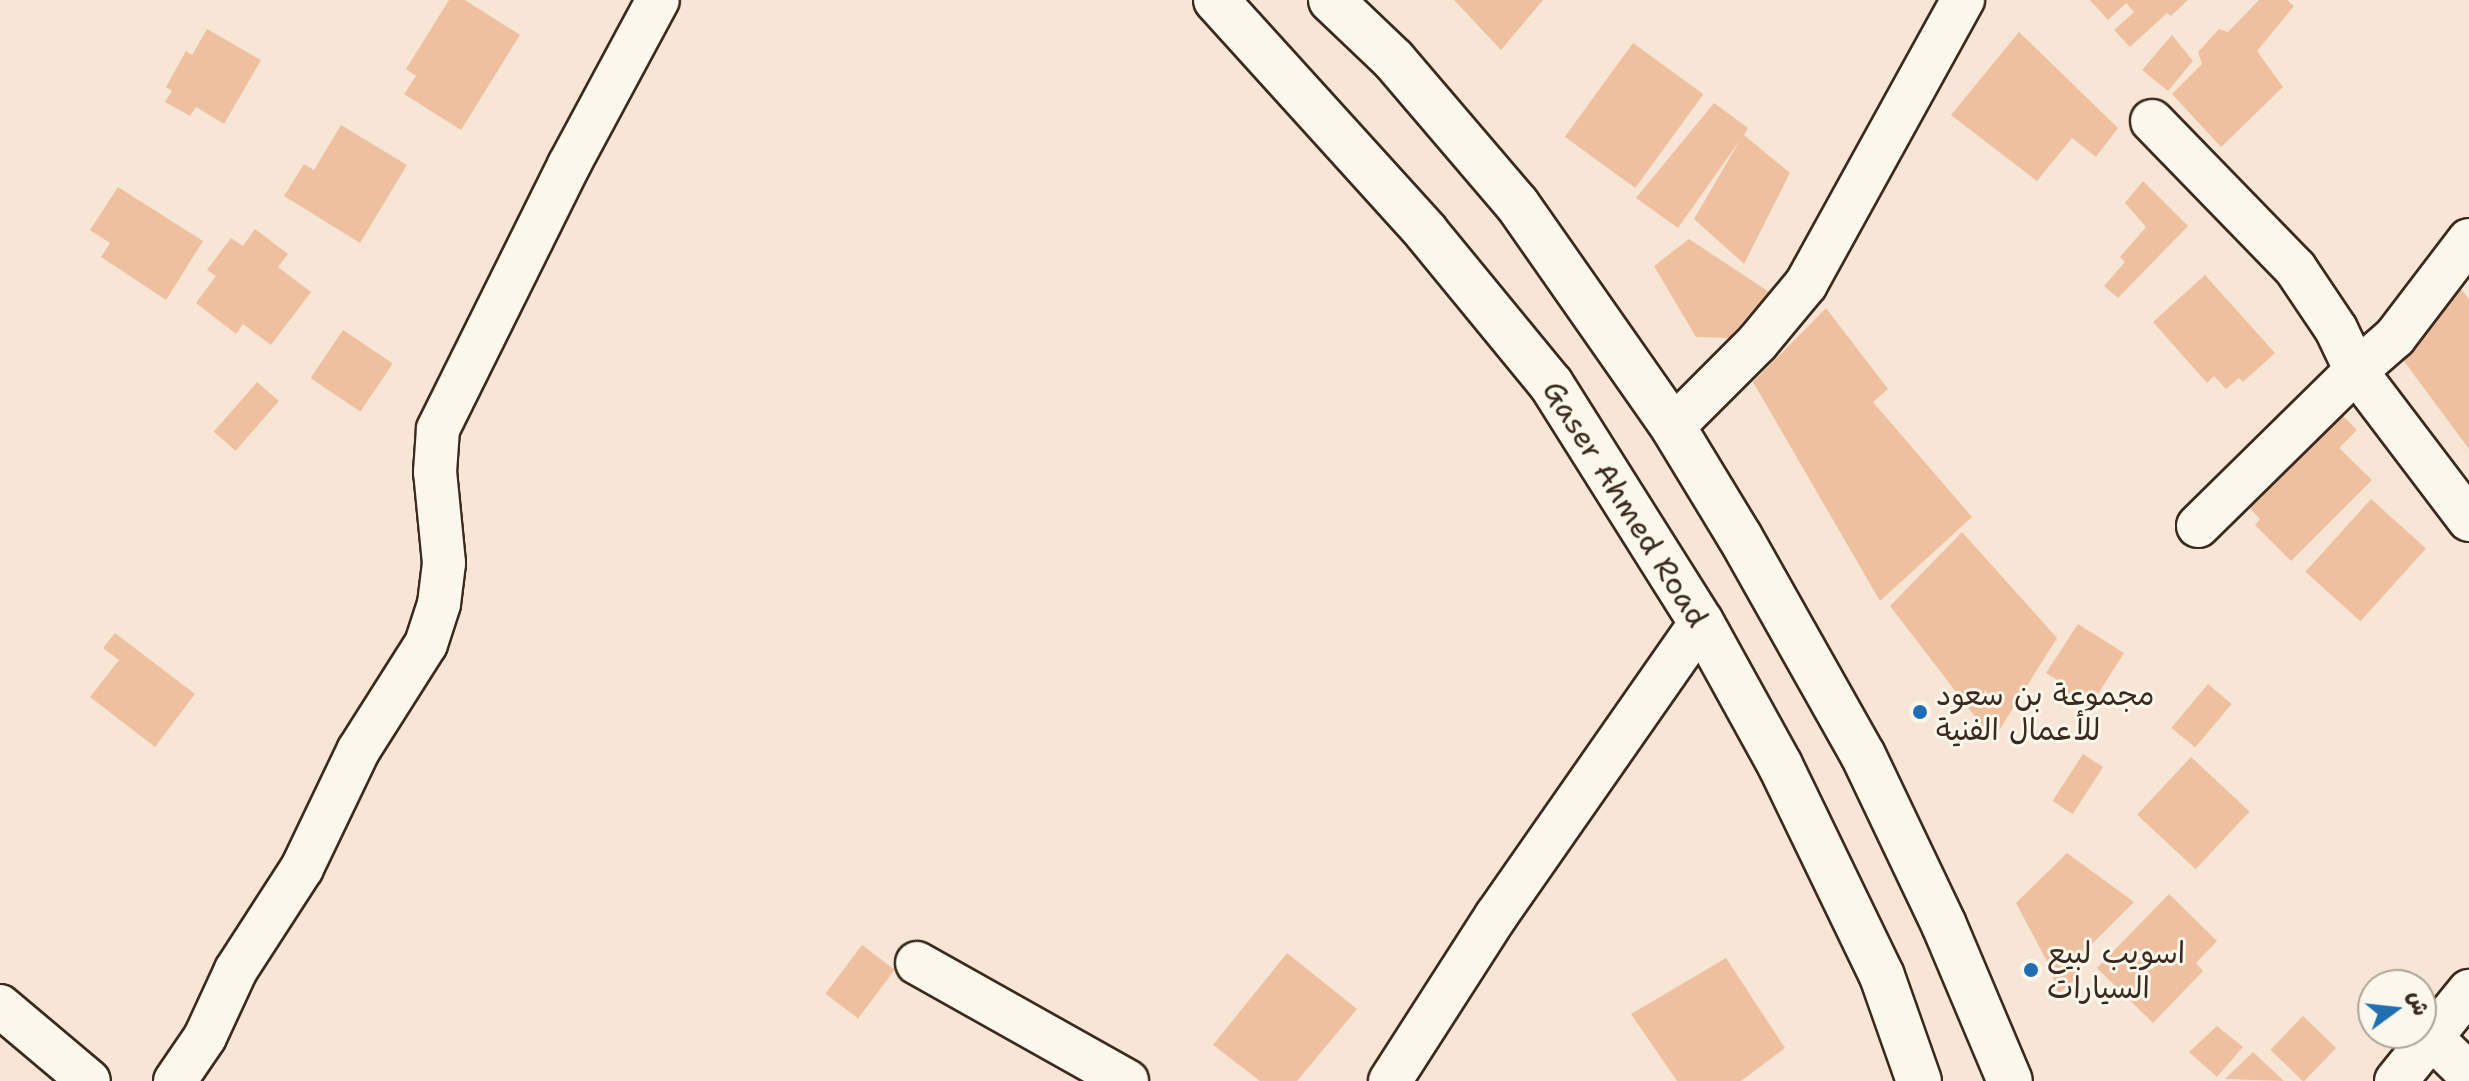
<!DOCTYPE html>
<meta charset="utf-8">
<style>
body{margin:0}
#map{position:relative;width:2469px;height:1081px;overflow:hidden;background:#f7e6d5;font-family:"Shantell Sans","Playpen Sans Arabic",sans-serif}
div>[style]{position:absolute}
[style*='--x']{left:calc(var(--x)*1px);top:calc(var(--y)*1px);width:calc(var(--w)*1px);rotate:calc(var(--a)*1deg)}
.building>*{inset:0;background:#efc09f;transform-origin:0 0}
.roads{filter:drop-shadow(2px 0 #3b2a1e) drop-shadow(-2px 0 #3b2a1e) drop-shadow(0 2px #3b2a1e) drop-shadow(0 -2px #3b2a1e)}
.minor>*{height:42px;margin:-21px;padding:0 21px;transform-origin:21px;border-radius:21px;background:#fbf7ec}
.major>*{height:44px;margin:-22px;padding:0 22px;transform-origin:22px;border-radius:22px;background:#fbf7ec}
.dots>*{width:22px;height:22px;translate:-50% -50%;box-sizing:border-box;border:4px solid #fbf7ec;border-radius:50%}
span{translate:-50% -50%;white-space:nowrap;text-align:center;line-height:1.15;-webkit-text-stroke:6px #fbf7ec;paint-order:stroke}
.street-label{font-size:30px;color:#3b2a1e}
.poi-label{font-size:30px;color:#3b2a1e}
.left{translate:0 -50%;text-align:left}
.north{position:absolute;left:2357px;top:969px;width:80px;height:80px;box-sizing:border-box;background:#fbf7ec;border:2px solid #aea59a;border-radius:50%;rotate:75deg;font-size:22px;font-weight:700;line-height:32px;text-align:center;color:#3b2a1e}
.north::after{content:'';display:block;margin:auto;width:28px;height:36px;background:#1f6fb2;clip-path:polygon(50% 0,100% 100%,50% 72%,0 100%)}
</style>
<div id="map">
<div class="building">
<i style="clip-path:polygon(449px 0,465px 0,520px 35px,461px 130px,404px 94px,416px 76px,406px 69px)"></i>
<i style="clip-path:polygon(1454px 0,1543px 0,1501px 50px)"></i>
<i style="clip-path:polygon(2090px 0,2188px 0,2171px 16px,2167px 13px,2130px 47px,2114px 30px,2134px 12px,2126px 3px,2108px 20px)"></i>
<i style="clip-path:polygon(2259px 0,2287px 0,2294px 6px,2257px 51px,2283px 87px,2221px 147px,2172px 94px,2202px 64px,2198px 52px,2219px 29px,2228px 32px)"></i>
<i style="clip-path:polygon(207px 29px,261px 60px,224px 124px,196px 107px,190px 116px,165px 102px,172px 91px,166px 87px,186px 51px,192px 55px)"></i>
<i style="clip-path:polygon(2019px 32px,2118px 128px,2096px 157px,2072px 138px,2037px 181px,1951px 115px)"></i>
<i style="clip-path:polygon(2172px 35px,2193px 61px,2168px 91px,2142px 70px)"></i>
<i style="left:1633px;top:43px;width:87px;height:116px;rotate:36deg"></i>
<i style="clip-path:polygon(1714px 103px,1748px 128px,1744px 135px,1790px 173px,1744px 264px,1694px 219px,1740px 140px,1678px 228px,1636px 198px)"></i>
<i style="clip-path:polygon(341px 125px,407px 165px,360px 243px,284px 196px,304px 164px,314px 170px)"></i>
<i style="clip-path:polygon(2143px 181px,2188px 226px,2118px 298px,2104px 286px,2125px 262px,2120px 257px,2146px 227px,2125px 203px)"></i>
<i style="clip-path:polygon(118px 187px,203px 241px,166px 300px,101px 257px,110px 243px,90px 230px)"></i>
<i style="clip-path:polygon(255px 229px,288px 254px,278px 267px,311px 292px,271px 345px,243px 324px,236px 334px,196px 303px,216px 276px,207px 270px,231px 238px,243px 246px)"></i>
<i style="clip-path:polygon(1689px 239px,1769px 292px,1729px 338px,1696px 337px,1654px 266px)"></i>
<i style="clip-path:polygon(2205px 275px,2275px 353px,2243px 382px,2239px 378px,2226px 389px,2214px 376px,2207px 383px,2153px 322px)"></i>
<i style="clip-path:polygon(2457px 284px,2469px 299px,2469px 449px,2392px 345px)"></i>
<i style="clip-path:polygon(1826px 308px,1888px 389px,1873px 402px,1972px 517px,1880px 601px,1753px 382px)"></i>
<i style="left:343px;top:330px;width:60px;height:58px;rotate:34deg"></i>
<i style="left:257px;top:382px;width:29px;height:66px;rotate:41deg"></i>
<i style="clip-path:polygon(2331px 404px,2357px 430px,2339px 448px,2372px 480px,2291px 561px,2255px 525px,2260px 519px,2239px 497px)"></i>
<i style="left:2371px;top:499px;width:74px;height:98px;rotate:42deg"></i>
<i style="clip-path:polygon(1962px 532px,2057px 638px,1993px 740px,1890px 606px)"></i>
<i style="clip-path:polygon(2078px 624px,2124px 653px,2089px 708px,2053px 685px,2056px 679px,2046px 673px)"></i>
<i style="clip-path:polygon(115px 633px,195px 694px,155px 747px,90px 697px,119px 660px,103px 648px)"></i>
<i style="left:2208px;top:684px;width:31px;height:57px;rotate:40deg"></i>
<i style="left:2083px;top:754px;width:24px;height:56px;rotate:33deg"></i>
<i style="left:2191px;top:757px;width:80px;height:79px;rotate:43deg"></i>
<i style="clip-path:polygon(2067px 853px,2134px 902px,2078px 958px,2075px 980px,2058px 994px,2050px 967px,2016px 903px)"></i>
<i style="clip-path:polygon(2169px 894px,2217px 941px,2196px 963px,2203px 971px,2153px 1023px,2097px 968px)"></i>
<i style="left:862px;top:945px;width:41px;height:61px;rotate:37deg"></i>
<i style="clip-path:polygon(1287px 953px,1357px 1009px,1297px 1081px,1260px 1081px,1213px 1045px)"></i>
<i style="clip-path:polygon(1726px 958px,1785px 1048px,1741px 1081px,1677px 1081px,1631px 1014px)"></i>
<i style="left:2303px;top:1016px;width:46px;height:47px;rotate:44deg"></i>
<i style="clip-path:polygon(2217px 1026px,2243px 1047px,2217px 1077px,2189px 1052px)"></i>
<i style="clip-path:polygon(2253px 1052px,2284px 1081px,2225px 1079px)"></i>
</div>
<div class="roads">
<div class="minor">
<i style="--x:2152;--y:121;--w:205;--a:45.8"></i>
<i style="--x:2295;--y:268;--w:73;--a:56.1"></i>
<i style="--x:2336;--y:329;--w:47;--a:64.5"></i>
<i style="--x:2356;--y:371;--w:52;--a:-41.1"></i>
<i style="--x:2395;--y:337;--w:122;--a:-52.7"></i>
<i style="--x:1673;--y:427;--w:119;--a:-45"></i>
<i style="--x:1757;--y:343;--w:77;--a:-50.3"></i>
<i style="--x:1806;--y:284;--w:325;--a:-61.1"></i>
<i style="--x:2198;--y:526;--w:221;--a:-44.5"></i>
<i style="--x:2356;--y:371;--w:187;--a:52.8"></i>
<i style="--x:917;--y:963;--w:241;--a:29.3"></i>
<i style="--x:0;--y:1006;--w:116;--a:40.1"></i>
<i style="--x:2430;--y:1036;--w:54;--a:44.3"></i>
<i style="--x:175;--y:1081;--w:53;--a:-55.7"></i>
<i style="--x:205;--y:1037;--w:74;--a:-65.2"></i>
<i style="--x:236;--y:970;--w:121;--a:-57.1"></i>
<i style="--x:302;--y:868;--w:130;--a:-64.4"></i>
<i style="--x:358;--y:751;--w:127;--a:-57.6"></i>
<i style="--x:426;--y:644;--w:42;--a:-72"></i>
<i style="--x:439;--y:604;--w:41;--a:-83"></i>
<i style="--x:444;--y:563;--w:91;--a:-95.6"></i>
<i style="--x:435;--y:472;--w:43;--a:-86"></i>
<i style="--x:438;--y:429;--w:295;--a:-63.6"></i>
<i style="--x:569;--y:165;--w:187;--a:-61.7"></i>
<i style="--x:1390;--y:1081;--w:196;--a:-57.3"></i>
<i style="--x:1496;--y:916;--w:358;--a:-55.1"></i>
<i style="--x:2396;--y:1081;--w:116;--a:-51"></i>
</div>
<div class="major">
<i style="--x:1216;--y:0;--w:313;--a:47.8"></i>
<i style="--x:1426;--y:232;--w:197;--a:50.6"></i>
<i style="--x:1551;--y:384;--w:281;--a:57.8"></i>
<i style="--x:1701;--y:622;--w:163;--a:61.1"></i>
<i style="--x:1780;--y:765;--w:234;--a:64.2"></i>
<i style="--x:1882;--y:976;--w:111;--a:70.6"></i>
<i style="--x:1331;--y:0;--w:86;--a:43.6"></i>
<i style="--x:1393;--y:59;--w:191;--a:49.5"></i>
<i style="--x:1517;--y:204;--w:272;--a:55"></i>
<i style="--x:1673;--y:427;--w:129;--a:58.7"></i>
<i style="--x:1740;--y:537;--w:250;--a:60.6"></i>
<i style="--x:1863;--y:755;--w:188;--a:64.5"></i>
<i style="--x:1944;--y:925;--w:169;--a:67.1"></i>
</div>
</div>
<div class="dots">
<i style="left:1920px;top:712px;background:#1f6fb2"></i>
<i style="left:2031px;top:970px;background:#1f6fb2"></i>
</div>
<div class="street-label">
<span style="left:1625px;top:504px;rotate:58deg">Gaser Ahmed Road</span>
</div>
<div class="poi-label">
<span class="left" style="left:1936px;top:712px">مجموعة بن سعود<br>للأعمال الفنية</span>
<span class="left" style="left:2047px;top:970px">اسويب لبيع<br>السيارات</span>
</div>
<div class="north">ش</div>
</div>
